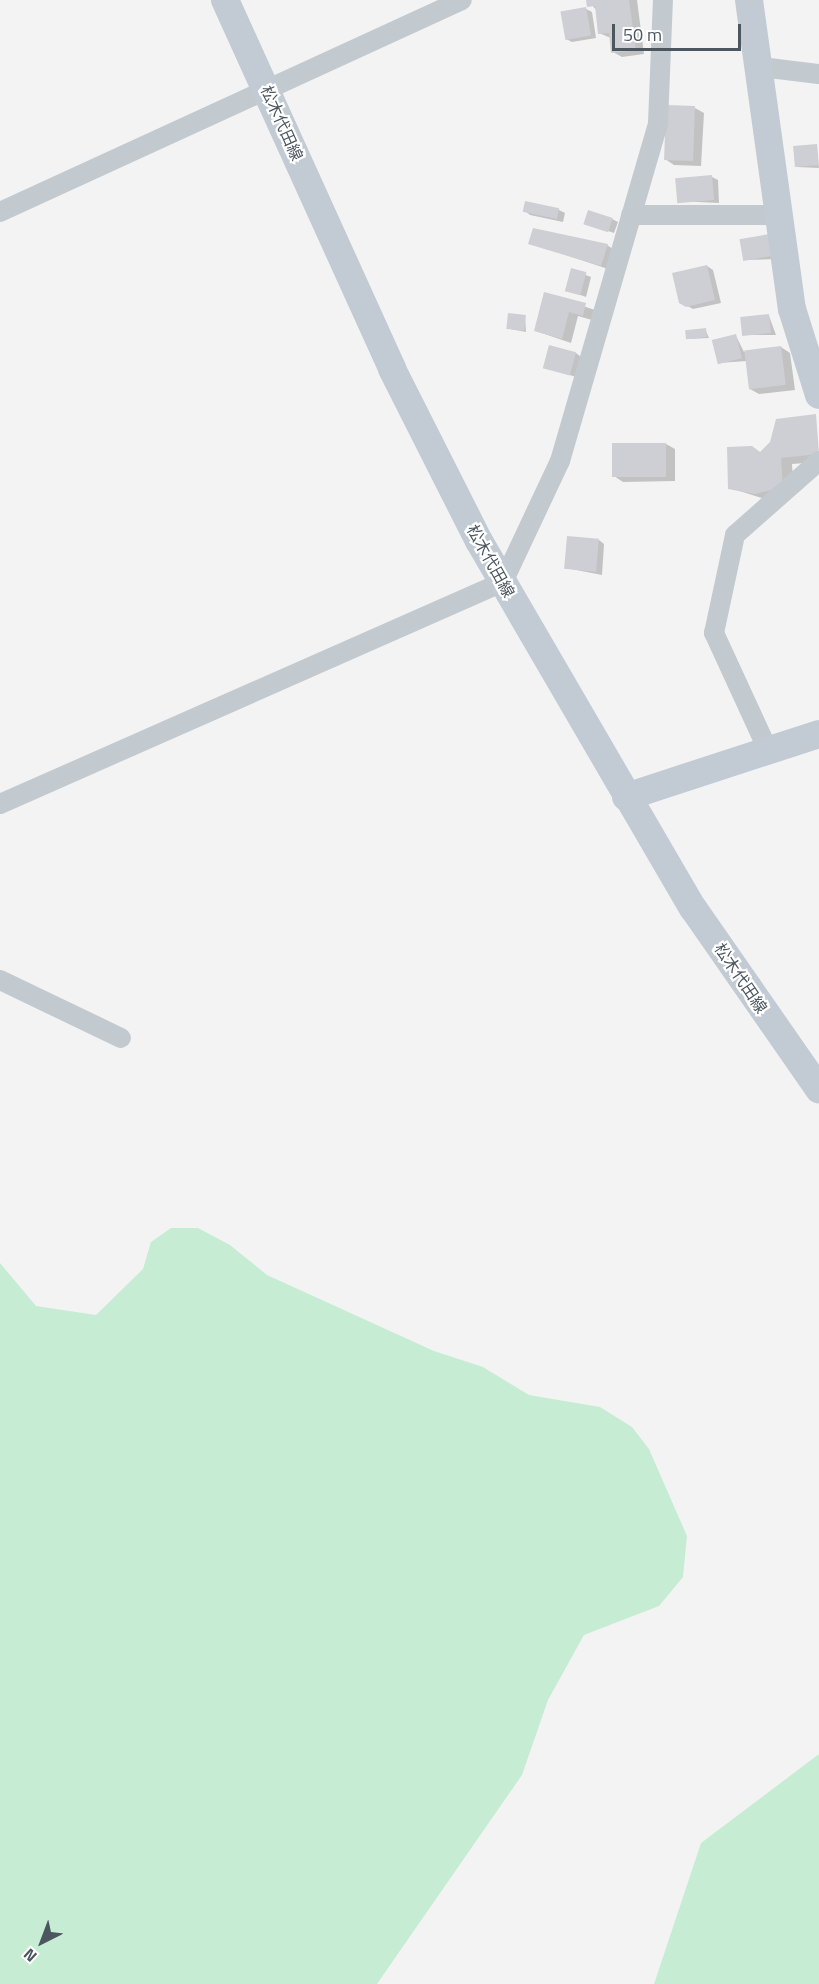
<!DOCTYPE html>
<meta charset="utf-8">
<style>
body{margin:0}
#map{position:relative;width:819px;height:1984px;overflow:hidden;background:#f4f3f3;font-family:"Titillium Web","Noto Sans JP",sans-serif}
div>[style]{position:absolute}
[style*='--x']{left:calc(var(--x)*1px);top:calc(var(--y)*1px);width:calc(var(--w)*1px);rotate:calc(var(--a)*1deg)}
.green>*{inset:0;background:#c6edd4}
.shadow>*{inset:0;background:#0003}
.building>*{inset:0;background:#cdcfd4;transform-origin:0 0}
.street>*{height:20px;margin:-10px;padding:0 10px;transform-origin:10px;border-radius:10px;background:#c2cad0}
.secondary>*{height:28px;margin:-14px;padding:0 14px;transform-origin:14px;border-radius:14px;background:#c2cbd4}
span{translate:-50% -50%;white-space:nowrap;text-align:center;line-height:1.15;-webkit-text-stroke:4.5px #fff;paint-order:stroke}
.street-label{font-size:16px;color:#4b565f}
.north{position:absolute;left:12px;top:1912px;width:60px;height:60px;-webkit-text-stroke:4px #fff;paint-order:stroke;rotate:222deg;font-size:16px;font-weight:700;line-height:24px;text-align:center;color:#4b565f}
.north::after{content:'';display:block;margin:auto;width:21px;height:27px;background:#4b565f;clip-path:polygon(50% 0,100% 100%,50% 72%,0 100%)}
.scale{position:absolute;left:612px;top:24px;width:129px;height:27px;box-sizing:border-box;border:3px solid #4b565f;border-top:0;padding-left:8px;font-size:18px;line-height:21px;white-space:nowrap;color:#4b565f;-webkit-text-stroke:4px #fff;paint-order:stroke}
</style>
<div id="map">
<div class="green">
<i style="clip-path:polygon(171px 1228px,198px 1228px,230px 1245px,267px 1275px,434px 1351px,483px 1367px,529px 1395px,600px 1407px,632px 1427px,649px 1449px,687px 1536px,683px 1577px,659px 1606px,584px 1635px,548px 1700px,522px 1775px,377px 1984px,0 1984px,0 1263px,36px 1306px,96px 1315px,143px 1269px,151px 1242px)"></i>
<i style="clip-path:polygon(819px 1754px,819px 1984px,654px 1984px,701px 1843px)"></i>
</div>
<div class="shadow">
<i style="clip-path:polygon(588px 0,637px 0,644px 54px,622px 57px,613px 52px,611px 38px,599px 33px,597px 11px)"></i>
<i style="clip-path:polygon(586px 9px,592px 12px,596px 38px,572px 42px,566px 39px)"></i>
<i style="clip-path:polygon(695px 108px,704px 113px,701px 166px,674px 165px,665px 159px)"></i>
<i style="clip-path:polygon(816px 146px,819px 168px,797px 167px)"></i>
<i style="clip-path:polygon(712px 177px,718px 180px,719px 203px,678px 201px)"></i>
<i style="clip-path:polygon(526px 203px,559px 210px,565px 213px,563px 222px,530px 215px,525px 211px)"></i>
<i style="clip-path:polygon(612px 219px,618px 222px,614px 233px,585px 223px)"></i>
<i style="clip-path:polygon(775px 239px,778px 259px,744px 260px)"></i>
<i style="clip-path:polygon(530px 243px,607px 245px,616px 251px,611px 270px)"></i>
<i style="clip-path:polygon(707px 266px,713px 270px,721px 303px,693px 309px,680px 302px)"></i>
<i style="clip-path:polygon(572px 270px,591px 277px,586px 297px,567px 290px)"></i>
<i style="clip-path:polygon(546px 294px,595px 310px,592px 320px,578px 316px,571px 343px,536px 331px)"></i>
<i style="clip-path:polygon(525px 316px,526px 332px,510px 329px)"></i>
<i style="clip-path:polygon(769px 316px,776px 335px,744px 335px)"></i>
<i style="clip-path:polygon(705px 329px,709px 338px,688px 339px)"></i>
<i style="clip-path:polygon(736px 336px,744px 352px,781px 347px,790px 353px,795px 390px,759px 394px,750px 389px,747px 361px,718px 363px)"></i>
<i style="clip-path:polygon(576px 353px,581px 357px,576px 377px,545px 367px)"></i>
<i style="clip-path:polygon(815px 416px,819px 462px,792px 464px,794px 494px,768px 500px,730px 488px)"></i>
<i style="clip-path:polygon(666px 444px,675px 449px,675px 481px,623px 482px,614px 476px)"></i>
<i style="clip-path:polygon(599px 540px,604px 544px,602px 575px,566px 568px)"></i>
</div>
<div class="building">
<i style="clip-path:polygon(586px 0,629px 0,636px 50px,611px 53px,609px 33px,598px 34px,595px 6px,587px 7px)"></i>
<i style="left:586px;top:7px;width:29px;height:26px;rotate:80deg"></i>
<i style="left:666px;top:105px;width:29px;height:55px;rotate:2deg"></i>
<i style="left:817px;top:144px;width:21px;height:24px;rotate:85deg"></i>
<i style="left:712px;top:175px;width:25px;height:37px;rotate:85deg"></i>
<i style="left:525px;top:201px;width:35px;height:11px;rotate:12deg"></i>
<i style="left:588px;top:210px;width:26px;height:15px;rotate:18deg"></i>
<i style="clip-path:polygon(533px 228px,608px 244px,601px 266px,528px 244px)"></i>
<i style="left:769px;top:234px;width:22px;height:30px;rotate:80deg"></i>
<i style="clip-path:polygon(707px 265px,715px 300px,686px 307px,679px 303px,672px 273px)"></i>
<i style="left:571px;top:268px;width:16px;height:24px;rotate:15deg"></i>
<i style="clip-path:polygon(544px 292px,586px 303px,583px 316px,569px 312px,562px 339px,534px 331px)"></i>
<i style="left:508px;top:313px;width:18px;height:16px;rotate:6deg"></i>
<i style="left:769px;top:314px;width:19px;height:29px;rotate:84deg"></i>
<i style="left:706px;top:328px;width:9px;height:21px;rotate:84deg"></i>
<i style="left:736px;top:334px;width:25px;height:25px;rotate:76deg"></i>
<i style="left:549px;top:345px;width:28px;height:24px;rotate:15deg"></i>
<i style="left:781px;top:346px;width:39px;height:37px;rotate:83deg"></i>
<i style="clip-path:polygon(816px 414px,819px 454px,781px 458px,783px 487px,755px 494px,728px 489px,727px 447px,752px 446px,760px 452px,770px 442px,776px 419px)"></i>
<i style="left:612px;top:443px;width:54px;height:34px"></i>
<i style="left:567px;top:536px;width:32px;height:33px;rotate:5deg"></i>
</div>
<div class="street">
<i style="--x:761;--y:67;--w:58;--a:6.9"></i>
<i style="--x:0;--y:212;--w:508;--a:-24.65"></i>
<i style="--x:631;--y:215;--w:149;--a:0"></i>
<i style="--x:767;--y:748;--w:127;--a:-114.7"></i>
<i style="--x:714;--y:633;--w:100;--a:-77.9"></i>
<i style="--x:735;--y:535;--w:112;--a:-41.4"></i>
<i style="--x:0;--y:804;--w:550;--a:-23.81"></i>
<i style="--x:503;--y:582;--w:134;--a:-64.8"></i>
<i style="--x:560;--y:461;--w:352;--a:-73.8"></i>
<i style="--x:658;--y:123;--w:123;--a:-87.7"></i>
<i style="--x:0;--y:980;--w:134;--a:25.6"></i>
</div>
<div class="secondary">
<i style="--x:225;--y:0;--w:405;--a:65.6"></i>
<i style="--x:392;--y:369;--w:193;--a:63.2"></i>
<i style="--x:479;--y:541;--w:425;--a:59.8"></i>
<i style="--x:693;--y:908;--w:221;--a:55.2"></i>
<i style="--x:749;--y:0;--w:312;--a:82.1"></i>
<i style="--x:792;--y:309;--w:90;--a:72.6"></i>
<i style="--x:626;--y:797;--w:203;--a:-18.1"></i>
</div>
<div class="street-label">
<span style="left:282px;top:123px;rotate:66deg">松木代田線</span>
<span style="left:491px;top:561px;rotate:61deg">松木代田線</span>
<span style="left:741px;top:978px;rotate:56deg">松木代田線</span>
</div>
<div class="north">N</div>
<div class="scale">50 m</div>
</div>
